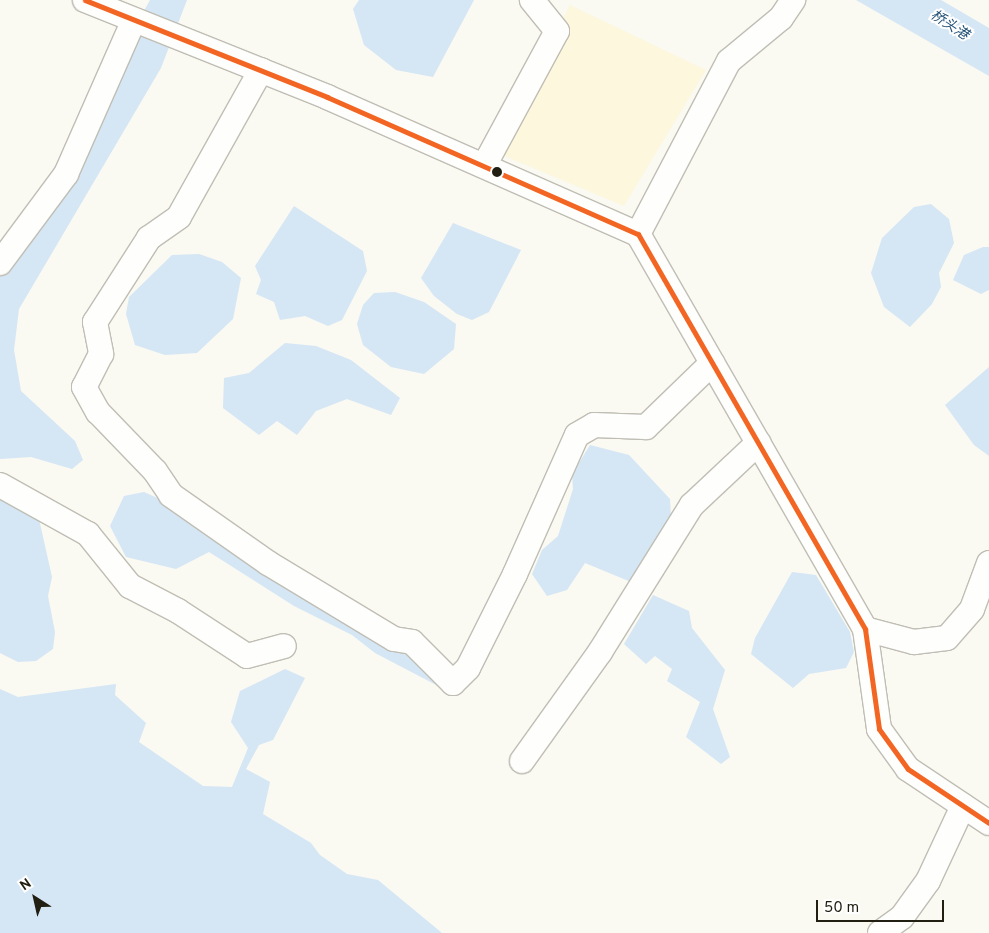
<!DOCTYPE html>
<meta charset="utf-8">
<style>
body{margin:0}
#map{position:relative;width:989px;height:933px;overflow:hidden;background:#faf9f2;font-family:Overpass,"Noto Sans SC",sans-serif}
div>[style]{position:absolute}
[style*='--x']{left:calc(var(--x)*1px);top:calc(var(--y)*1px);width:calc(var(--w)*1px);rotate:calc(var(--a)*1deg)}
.built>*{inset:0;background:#fcf7dd}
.water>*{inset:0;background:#d5e6f5}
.roads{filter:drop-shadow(1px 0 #c0beb4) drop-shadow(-1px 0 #c0beb4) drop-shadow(0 1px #c0beb4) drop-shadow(0 -1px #c0beb4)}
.minor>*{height:24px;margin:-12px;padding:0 12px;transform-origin:12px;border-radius:12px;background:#fefefd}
.bus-1>*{height:5px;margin:-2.5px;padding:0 2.5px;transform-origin:2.5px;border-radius:2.5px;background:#f26522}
.dots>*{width:14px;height:14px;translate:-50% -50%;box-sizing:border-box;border:2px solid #fff;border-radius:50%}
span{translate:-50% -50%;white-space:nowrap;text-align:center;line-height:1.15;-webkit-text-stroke:4px #fff;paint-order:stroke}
.water-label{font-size:14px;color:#1f4e74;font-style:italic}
.north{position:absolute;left:10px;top:873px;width:50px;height:50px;-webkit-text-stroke:4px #fff;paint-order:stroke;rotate:325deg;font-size:14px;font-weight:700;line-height:20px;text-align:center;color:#211f12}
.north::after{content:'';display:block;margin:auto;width:18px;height:22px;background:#211f12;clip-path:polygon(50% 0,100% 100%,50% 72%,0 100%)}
.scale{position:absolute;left:816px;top:900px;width:128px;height:22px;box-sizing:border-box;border:2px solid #211f12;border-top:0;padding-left:6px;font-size:15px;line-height:18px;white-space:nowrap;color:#211f12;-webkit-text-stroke:4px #fff;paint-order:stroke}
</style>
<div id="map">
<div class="built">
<i style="clip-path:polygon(570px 5px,706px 70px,624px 206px,495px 152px)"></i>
</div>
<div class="water">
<i style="clip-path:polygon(150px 0,187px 0,161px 68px,19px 309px,14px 350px,21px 391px,75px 441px,83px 460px,72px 469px,31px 457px,0 459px,0 276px,116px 91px,122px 51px)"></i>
<i style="clip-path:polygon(359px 0,474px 0,433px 77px,396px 70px,364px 45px,353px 9px)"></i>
<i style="clip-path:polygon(856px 0,941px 0,989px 28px,989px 76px)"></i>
<i style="clip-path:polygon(931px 204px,949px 219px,954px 243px,939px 273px,941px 287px,932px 304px,910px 327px,884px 307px,871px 273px,882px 238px,914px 207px)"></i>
<i style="clip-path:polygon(294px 206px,363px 251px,367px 271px,342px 320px,328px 326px,305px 316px,280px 320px,274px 302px,256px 294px,261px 280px,255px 266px)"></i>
<i style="clip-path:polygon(453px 223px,521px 250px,489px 312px,472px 320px,457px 314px,434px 296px,421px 278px)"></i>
<i style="clip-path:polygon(983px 247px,989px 247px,989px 290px,981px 294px,953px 280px,964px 255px)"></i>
<i style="clip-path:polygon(199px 254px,222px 262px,241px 278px,233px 319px,197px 353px,165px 355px,135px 345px,126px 314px,129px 297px,172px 255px)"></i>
<i style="clip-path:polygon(395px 292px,424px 302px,456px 324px,454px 349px,424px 374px,391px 367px,363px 345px,357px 324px,363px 305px,374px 293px)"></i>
<i style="clip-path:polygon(285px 343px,316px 346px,351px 360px,400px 398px,391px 415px,347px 399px,316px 411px,297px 435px,277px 421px,259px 435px,223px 408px,224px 378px,249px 373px)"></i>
<i style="clip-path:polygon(989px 367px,989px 456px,974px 445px,945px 405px)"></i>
<i style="clip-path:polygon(590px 445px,629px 455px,670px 499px,671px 517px,631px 582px,585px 563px,567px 590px,547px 596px,532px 574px,542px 550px,558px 536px,573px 489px,572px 474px)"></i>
<i style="clip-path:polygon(144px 492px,207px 520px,396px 647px,442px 683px,440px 687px,375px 653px,352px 635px,294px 606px,209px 552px,176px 569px,126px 557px,110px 526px,124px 496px)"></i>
<i style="clip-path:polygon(0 495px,39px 519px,52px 577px,48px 596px,55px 632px,53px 649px,36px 661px,18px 662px,0 653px)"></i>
<i style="clip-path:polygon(792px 572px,816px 575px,850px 632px,854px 652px,846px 668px,809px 674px,793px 688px,751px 654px,755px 638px)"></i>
<i style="clip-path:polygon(653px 595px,689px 611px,692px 628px,725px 670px,713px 709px,730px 757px,721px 764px,686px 737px,700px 702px,667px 681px,672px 669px,655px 656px,646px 664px,624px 644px)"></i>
<i style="clip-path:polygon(285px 669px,305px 678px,273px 740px,259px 745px,246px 769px,270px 782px,263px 814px,311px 843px,320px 855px,347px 874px,378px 880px,442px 933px,0 933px,0 689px,18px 697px,116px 684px,115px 695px,146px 723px,139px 742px,203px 786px,232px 787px,248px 748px,231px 722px,240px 691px)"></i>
</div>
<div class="roads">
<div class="minor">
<i style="--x:85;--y:0;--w:261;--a:21.8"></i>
<i style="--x:327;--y:97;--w:340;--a:23.8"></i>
<i style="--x:638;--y:234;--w:456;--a:60.1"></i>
<i style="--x:865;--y:629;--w:101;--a:82"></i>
<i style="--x:879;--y:729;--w:49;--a:54.1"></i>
<i style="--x:908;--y:769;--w:97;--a:33.7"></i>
<i style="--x:261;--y:70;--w:168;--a:119.2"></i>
<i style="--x:179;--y:217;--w:37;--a:145"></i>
<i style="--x:149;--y:238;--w:100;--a:122.7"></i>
<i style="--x:95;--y:322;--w:33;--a:79"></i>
<i style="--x:101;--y:354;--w:37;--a:117"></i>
<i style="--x:84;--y:387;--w:29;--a:61"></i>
<i style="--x:98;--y:412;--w:82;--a:46"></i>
<i style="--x:155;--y:471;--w:29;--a:56"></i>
<i style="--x:171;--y:495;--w:118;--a:35"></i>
<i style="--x:268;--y:563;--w:147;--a:31.1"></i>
<i style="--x:394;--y:639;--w:18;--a:9"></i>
<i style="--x:412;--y:642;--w:58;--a:45"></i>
<i style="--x:453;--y:683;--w:21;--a:-45"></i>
<i style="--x:468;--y:668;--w:105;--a:-63.4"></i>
<i style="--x:515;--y:574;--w:152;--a:-66"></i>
<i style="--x:577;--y:435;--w:20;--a:-30"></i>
<i style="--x:594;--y:425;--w:52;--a:2.2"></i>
<i style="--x:646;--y:427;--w:92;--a:-44.1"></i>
<i style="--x:484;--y:166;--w:153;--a:-61.6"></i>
<i style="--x:557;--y:31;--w:40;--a:-129"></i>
<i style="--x:638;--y:234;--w:195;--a:-62.3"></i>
<i style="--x:729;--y:61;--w:67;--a:-39.6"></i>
<i style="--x:781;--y:18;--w:22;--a:-56"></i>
<i style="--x:0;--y:263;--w:111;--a:-53.4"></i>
<i style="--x:66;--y:174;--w:168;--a:-66.2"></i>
<i style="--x:0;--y:485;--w:101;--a:29.1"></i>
<i style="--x:88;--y:534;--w:67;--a:51.1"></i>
<i style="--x:130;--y:586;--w:54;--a:27.5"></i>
<i style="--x:178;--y:611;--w:82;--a:33.1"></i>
<i style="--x:247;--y:656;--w:38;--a:-15"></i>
<i style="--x:865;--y:629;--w:51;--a:14.9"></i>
<i style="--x:914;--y:642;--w:33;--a:-7"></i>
<i style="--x:947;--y:638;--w:38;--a:-49"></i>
<i style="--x:972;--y:609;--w:49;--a:-69.7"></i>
<i style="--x:522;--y:761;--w:134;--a:-54.4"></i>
<i style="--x:600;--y:652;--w:173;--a:-58"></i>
<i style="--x:692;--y:505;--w:91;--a:-43.2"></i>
<i style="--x:880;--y:933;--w:27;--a:-36"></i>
<i style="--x:902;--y:917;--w:44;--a:-54.2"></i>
<i style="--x:928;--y:881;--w:83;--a:-65"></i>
</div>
</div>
<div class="bus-1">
<i style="--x:85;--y:0;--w:261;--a:21.8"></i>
<i style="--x:327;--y:97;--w:340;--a:23.8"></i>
<i style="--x:638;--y:234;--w:456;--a:60.1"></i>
<i style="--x:865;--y:629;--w:101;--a:82"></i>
<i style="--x:879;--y:729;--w:49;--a:54.1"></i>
<i style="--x:908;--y:769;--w:97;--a:33.7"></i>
</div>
<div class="dots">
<i style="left:497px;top:172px;background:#211f12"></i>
</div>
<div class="water-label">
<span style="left:949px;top:26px;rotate:33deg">桥头港</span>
</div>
<div class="north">N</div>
<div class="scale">50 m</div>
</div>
